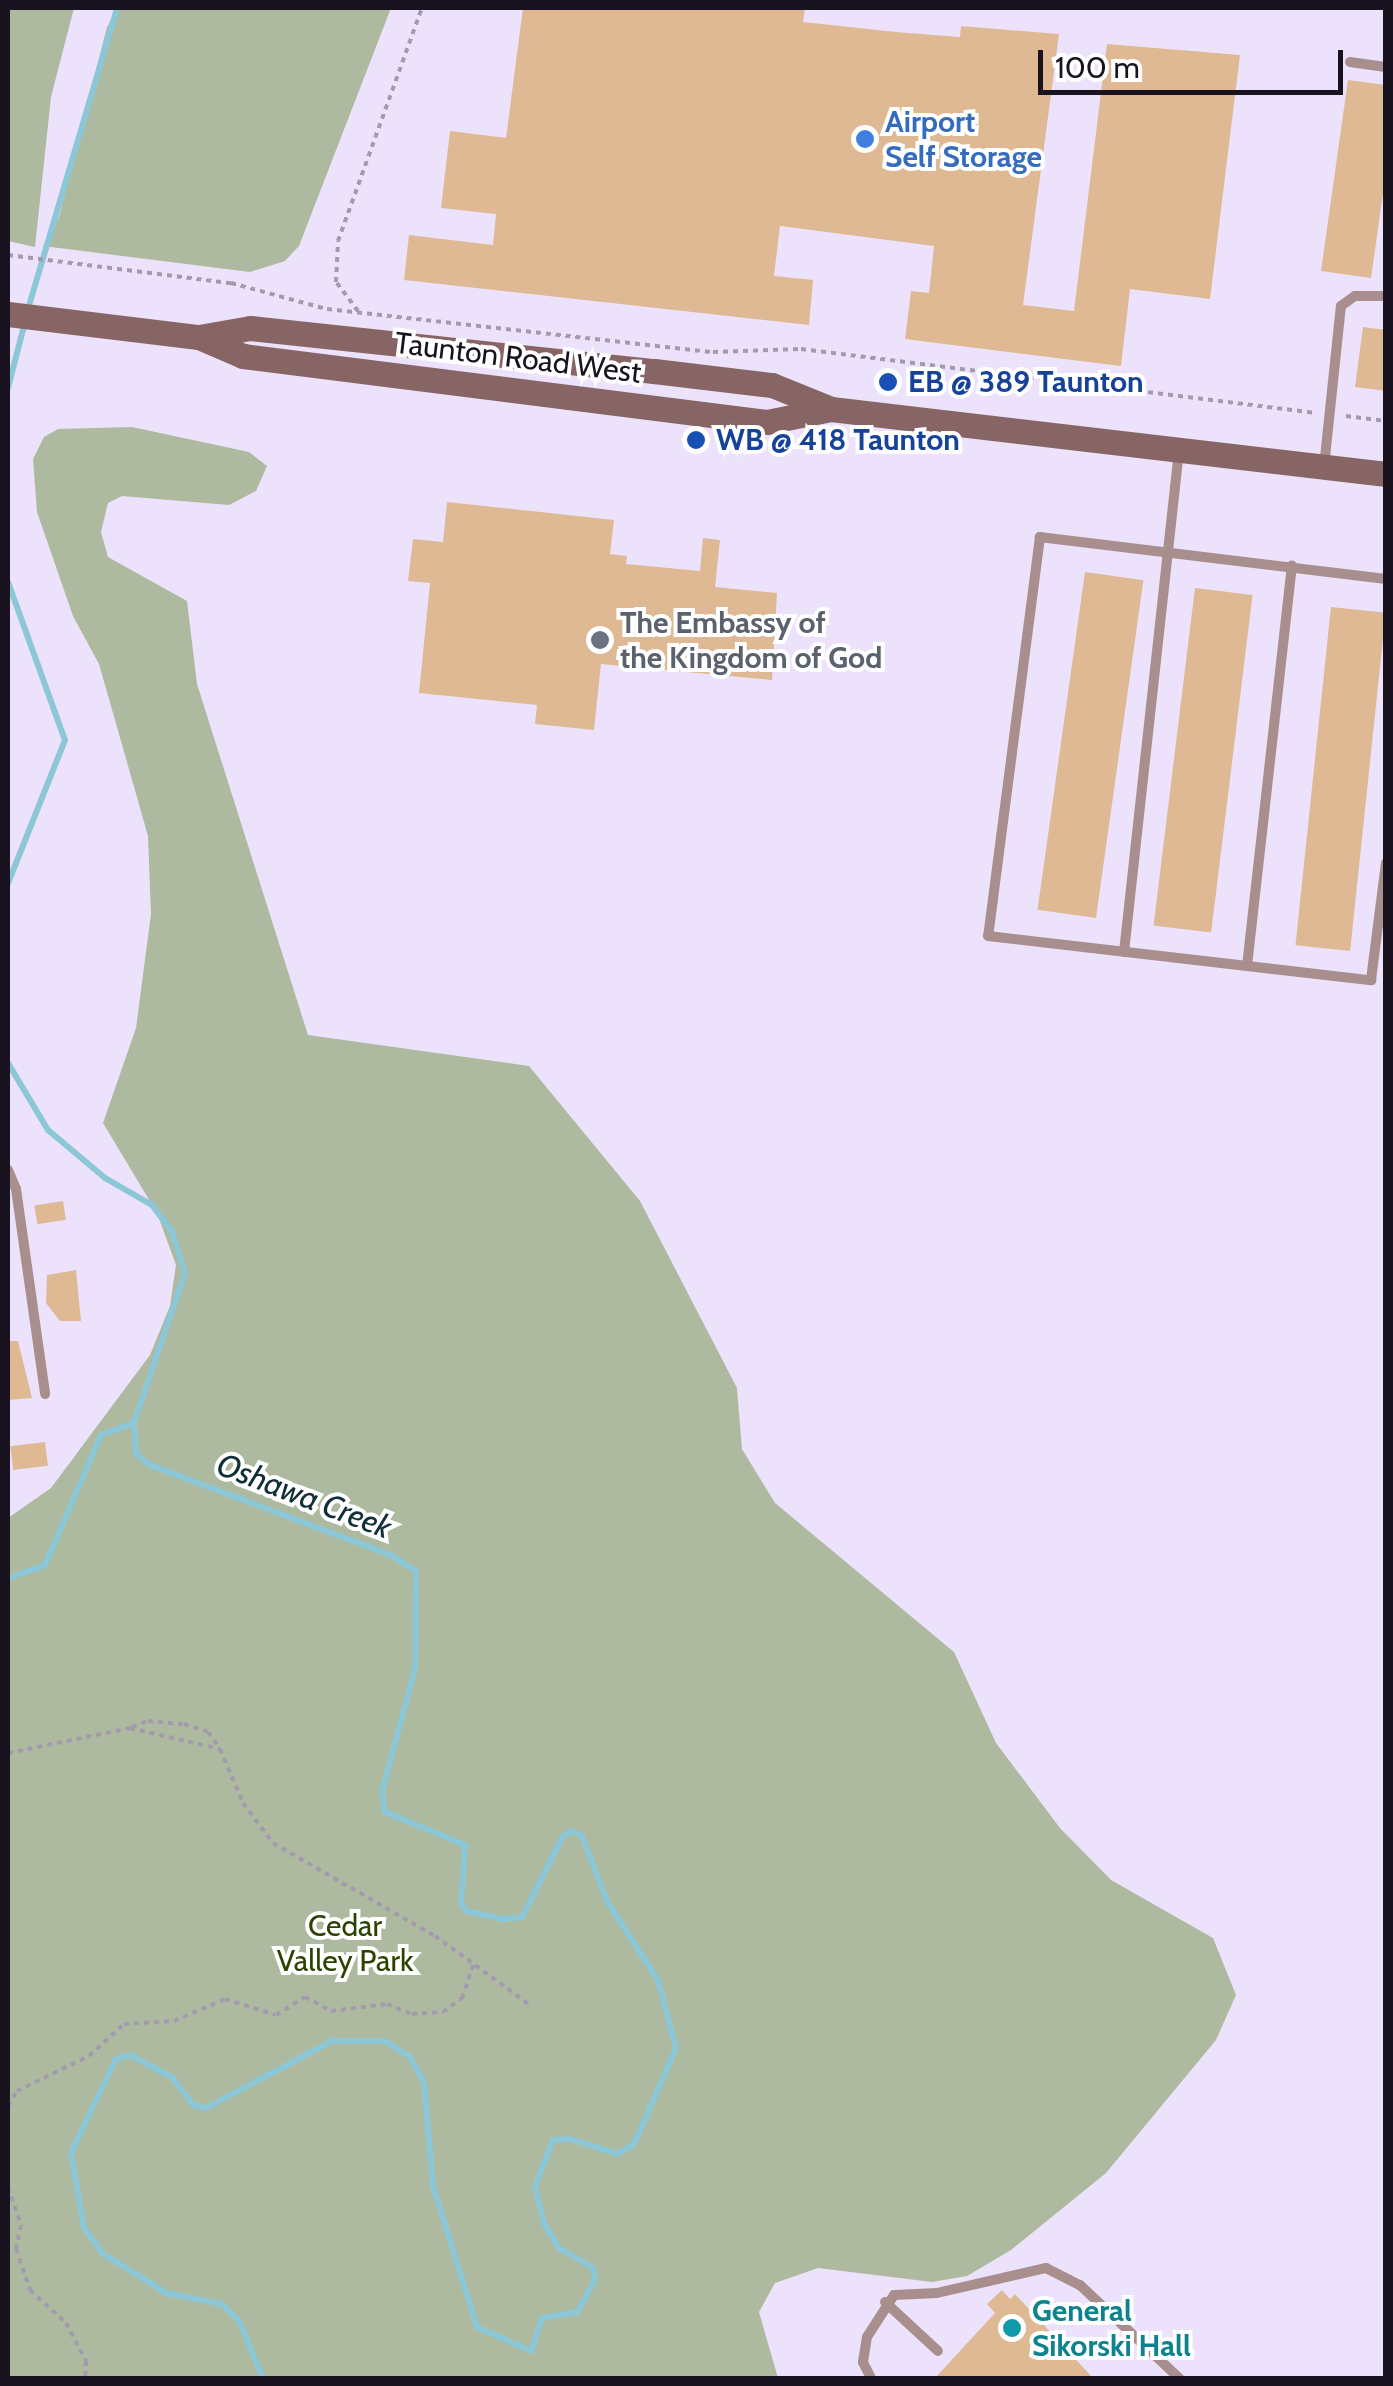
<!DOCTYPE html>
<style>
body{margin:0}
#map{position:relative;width:1393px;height:2386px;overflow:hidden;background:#ede2fb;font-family:Cabin,sans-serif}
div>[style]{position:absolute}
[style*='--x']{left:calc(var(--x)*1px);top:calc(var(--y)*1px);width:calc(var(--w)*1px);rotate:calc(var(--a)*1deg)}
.green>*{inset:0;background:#adba9f}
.stream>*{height:6px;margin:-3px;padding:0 3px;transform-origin:3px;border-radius:3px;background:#8bc7d7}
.building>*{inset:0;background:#deb994;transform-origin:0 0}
.path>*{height:4px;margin-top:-2px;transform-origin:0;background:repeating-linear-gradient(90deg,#a39aae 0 5px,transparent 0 10px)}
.service>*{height:10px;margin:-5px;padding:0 5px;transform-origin:5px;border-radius:5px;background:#a88f8e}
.secondary>*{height:25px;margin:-12.5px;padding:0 12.5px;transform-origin:12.5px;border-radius:12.5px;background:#876564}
.dots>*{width:28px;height:28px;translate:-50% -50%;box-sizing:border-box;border:5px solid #fff;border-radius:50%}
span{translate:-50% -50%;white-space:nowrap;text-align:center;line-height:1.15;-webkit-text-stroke:8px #fff;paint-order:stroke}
.shop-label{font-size:30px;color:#366cbe;font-weight:700}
.left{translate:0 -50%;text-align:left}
.street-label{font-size:30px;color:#18131e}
.transit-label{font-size:30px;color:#164399;font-weight:700}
.worship-label{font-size:30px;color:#5b616d;font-weight:700}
.park-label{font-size:30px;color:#2b4300}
.culture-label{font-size:30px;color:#0d838f;font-weight:700}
.water-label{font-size:32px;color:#112f37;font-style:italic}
.frame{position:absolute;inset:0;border:10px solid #18131e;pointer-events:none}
.scale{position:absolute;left:1038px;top:50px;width:305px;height:45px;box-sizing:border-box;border:5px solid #18131e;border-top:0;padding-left:12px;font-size:30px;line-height:35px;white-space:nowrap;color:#18131e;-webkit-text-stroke:8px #fff;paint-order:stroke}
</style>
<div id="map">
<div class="green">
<i style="clip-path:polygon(8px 8px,74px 8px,51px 97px,35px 247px,8px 241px)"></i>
<i style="clip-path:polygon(118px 8px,391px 8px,299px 246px,285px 261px,250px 272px,43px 246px,59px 217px,107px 27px)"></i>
<i style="clip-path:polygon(132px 427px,249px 452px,267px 466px,256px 491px,229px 505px,122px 496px,108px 503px,101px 532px,108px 557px,187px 601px,197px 684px,308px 1035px,529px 1066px,640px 1201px,737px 1388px,742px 1449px,775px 1503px,954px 1652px,996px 1743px,1060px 1828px,1111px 1880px,1213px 1938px,1236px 1995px,1216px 2040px,1106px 2173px,1011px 2250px,967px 2276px,932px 2282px,818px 2268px,775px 2283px,759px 2312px,778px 2378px,8px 2378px,8px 1518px,51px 1488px,150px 1355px,170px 1306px,176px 1265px,157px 1213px,103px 1123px,136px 1028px,151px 914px,148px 836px,99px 664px,73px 616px,37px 512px,33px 459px,44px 437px,58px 429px)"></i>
</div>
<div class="stream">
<i style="--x:28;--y:309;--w:314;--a:-73.5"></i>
<i style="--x:8;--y:388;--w:68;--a:-75.6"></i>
<i style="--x:8;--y:582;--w:168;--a:70.2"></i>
<i style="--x:65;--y:740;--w:154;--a:111.7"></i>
<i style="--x:8;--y:1063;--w:78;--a:59.2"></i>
<i style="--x:48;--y:1130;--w:75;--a:40.1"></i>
<i style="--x:105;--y:1178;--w:54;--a:29.9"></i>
<i style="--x:152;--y:1205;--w:34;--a:53"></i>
<i style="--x:172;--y:1232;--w:43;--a:72.4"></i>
<i style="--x:185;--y:1273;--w:158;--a:108.8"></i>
<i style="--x:134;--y:1423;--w:31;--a:86"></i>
<i style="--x:136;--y:1454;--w:18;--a:38"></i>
<i style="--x:150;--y:1465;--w:257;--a:20.5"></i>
<i style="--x:391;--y:1555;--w:30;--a:33"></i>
<i style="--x:416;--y:1571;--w:98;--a:90.6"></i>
<i style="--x:415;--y:1669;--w:126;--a:105.1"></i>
<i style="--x:382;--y:1791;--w:21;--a:82"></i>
<i style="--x:385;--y:1812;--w:87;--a:22.4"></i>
<i style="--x:465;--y:1845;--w:58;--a:93.9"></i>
<i style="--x:461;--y:1903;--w:9;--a:58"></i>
<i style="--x:466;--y:1911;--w:40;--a:12"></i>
<i style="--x:505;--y:1919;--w:17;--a:-7"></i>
<i style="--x:522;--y:1917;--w:91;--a:-63.2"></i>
<i style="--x:563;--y:1836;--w:9;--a:-32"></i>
<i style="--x:571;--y:1831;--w:12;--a:24"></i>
<i style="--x:582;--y:1836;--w:70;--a:69"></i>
<i style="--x:607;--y:1901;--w:94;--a:57.2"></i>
<i style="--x:658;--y:1980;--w:70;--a:75.2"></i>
<i style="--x:676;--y:2048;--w:105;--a:113.6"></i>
<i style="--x:634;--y:2144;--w:19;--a:148"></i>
<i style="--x:618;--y:2154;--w:50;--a:-162.6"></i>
<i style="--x:570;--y:2139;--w:17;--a:177"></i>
<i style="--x:553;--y:2140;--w:50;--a:111"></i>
<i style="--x:535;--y:2187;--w:38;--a:76"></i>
<i style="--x:544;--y:2224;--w:28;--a:58"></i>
<i style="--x:559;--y:2248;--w:39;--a:30"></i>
<i style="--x:593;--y:2268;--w:12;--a:81"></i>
<i style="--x:595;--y:2280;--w:37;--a:119"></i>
<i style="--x:577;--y:2312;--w:36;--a:170"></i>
<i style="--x:542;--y:2318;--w:35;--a:108"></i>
<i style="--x:531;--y:2351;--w:59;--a:-156"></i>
<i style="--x:477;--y:2327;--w:148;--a:-107.3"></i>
<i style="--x:433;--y:2186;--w:103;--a:-95"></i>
<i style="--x:424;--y:2083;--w:30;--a:-118"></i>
<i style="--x:410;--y:2057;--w:30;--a:-147"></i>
<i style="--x:385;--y:2041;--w:53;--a:180"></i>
<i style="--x:332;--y:2041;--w:143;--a:152"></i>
<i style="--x:206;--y:2108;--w:13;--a:-167"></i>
<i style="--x:193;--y:2105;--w:34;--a:-127"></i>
<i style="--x:173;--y:2078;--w:49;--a:-151.9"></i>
<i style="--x:130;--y:2055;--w:15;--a:164"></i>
<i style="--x:116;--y:2059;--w:104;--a:115.6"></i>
<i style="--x:71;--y:2153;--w:76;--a:80.2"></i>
<i style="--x:84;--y:2228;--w:31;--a:54"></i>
<i style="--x:102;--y:2253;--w:75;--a:32"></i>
<i style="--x:166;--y:2293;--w:57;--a:11.1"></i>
<i style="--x:222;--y:2304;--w:24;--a:45"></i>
<i style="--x:239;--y:2321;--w:62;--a:67.2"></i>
<i style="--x:8;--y:1578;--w:39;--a:-19"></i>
<i style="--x:45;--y:1565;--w:142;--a:-66.7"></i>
<i style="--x:101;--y:1435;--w:35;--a:-20"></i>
</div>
<div class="building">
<i style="clip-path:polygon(523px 8px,805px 8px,803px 22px,896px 32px,960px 37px,961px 26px,1059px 34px,1023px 305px,1074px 311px,1107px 44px,1240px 55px,1210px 299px,1130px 289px,1121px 366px,905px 339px,911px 291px,929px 293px,934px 246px,780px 226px,774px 276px,813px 280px,809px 325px,404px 280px,409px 235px,493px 245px,496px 214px,441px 208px,450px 131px,506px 138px)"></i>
<i style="clip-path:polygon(1348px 80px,1386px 85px,1386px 172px,1371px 278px,1321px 271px)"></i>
<i style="clip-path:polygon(1363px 327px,1386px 330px,1386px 391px,1355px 387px)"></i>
<i style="clip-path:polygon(447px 502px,614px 520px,610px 554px,627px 556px,626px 564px,700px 571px,703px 538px,720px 540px,715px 587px,777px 593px,772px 680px,601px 664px,594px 730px,535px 724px,537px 705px,419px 693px,430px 583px,408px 581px,413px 539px,443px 542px)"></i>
<i style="left:1085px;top:572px;width:59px;height:341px;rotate:8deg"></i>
<i style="left:1195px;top:588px;width:58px;height:340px;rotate:7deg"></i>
<i style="left:1331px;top:607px;width:55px;height:340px;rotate:6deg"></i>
<i style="left:63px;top:1201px;width:19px;height:29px;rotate:81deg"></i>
<i style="clip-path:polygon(76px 1270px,81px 1321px,60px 1321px,46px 1303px,47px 1275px)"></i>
<i style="clip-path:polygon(8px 1341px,18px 1341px,32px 1398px,8px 1400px)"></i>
<i style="left:45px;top:1442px;width:24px;height:35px;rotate:83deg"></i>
<i style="clip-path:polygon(1002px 2290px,1010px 2299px,1015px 2294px,1093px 2378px,935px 2378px,995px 2313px,987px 2304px)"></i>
</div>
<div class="path">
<i style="--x:8;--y:255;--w:225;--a:7.2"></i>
<i style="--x:231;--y:283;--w:99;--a:15.2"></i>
<i style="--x:327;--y:309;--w:388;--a:6.4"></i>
<i style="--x:713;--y:352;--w:88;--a:-2"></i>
<i style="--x:801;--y:349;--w:519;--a:7.08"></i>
<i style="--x:358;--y:311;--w:36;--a:-127"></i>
<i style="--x:336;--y:282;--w:41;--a:-87.2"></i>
<i style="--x:338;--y:241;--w:248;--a:-70.2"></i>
<i style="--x:1346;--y:416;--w:40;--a:7.1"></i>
<i style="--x:132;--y:1727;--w:17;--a:-21"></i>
<i style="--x:148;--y:1721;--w:36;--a:5"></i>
<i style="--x:184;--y:1724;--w:25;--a:18"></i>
<i style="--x:208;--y:1732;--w:21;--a:55"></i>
<i style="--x:8;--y:1753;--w:125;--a:-11.6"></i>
<i style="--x:130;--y:1728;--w:92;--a:13.1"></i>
<i style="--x:220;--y:1749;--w:59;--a:66.9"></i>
<i style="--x:243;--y:1803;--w:50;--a:53.1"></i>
<i style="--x:273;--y:1843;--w:187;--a:29.9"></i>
<i style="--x:435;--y:1936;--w:117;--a:36"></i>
<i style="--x:8;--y:2106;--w:17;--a:-59"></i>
<i style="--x:17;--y:2091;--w:80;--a:-25.9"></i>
<i style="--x:89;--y:2056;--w:47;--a:-42.4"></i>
<i style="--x:124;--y:2024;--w:50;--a:-3.4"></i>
<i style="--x:174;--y:2021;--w:56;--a:-23.3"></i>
<i style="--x:225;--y:1999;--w:53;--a:17.4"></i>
<i style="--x:276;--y:2015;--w:34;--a:-32"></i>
<i style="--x:305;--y:1997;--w:30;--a:28"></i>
<i style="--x:331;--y:2011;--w:56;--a:-7.1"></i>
<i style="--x:387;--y:2004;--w:27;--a:22"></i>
<i style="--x:412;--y:2014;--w:31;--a:-4"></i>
<i style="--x:443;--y:2012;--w:24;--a:-36"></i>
<i style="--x:462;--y:1998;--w:36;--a:-71"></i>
<i style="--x:8;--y:2187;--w:40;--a:71.1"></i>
<i style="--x:21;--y:2225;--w:25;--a:102"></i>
<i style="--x:16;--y:2249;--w:43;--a:71.1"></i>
<i style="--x:30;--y:2290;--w:49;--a:42.5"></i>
<i style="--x:66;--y:2323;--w:43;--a:62.2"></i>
<i style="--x:86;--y:2361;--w:17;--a:93"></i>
</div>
<div class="service">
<i style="--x:1350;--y:62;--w:36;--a:8"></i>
<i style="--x:1324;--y:467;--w:162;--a:-84"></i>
<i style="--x:1341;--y:306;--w:17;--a:-36"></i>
<i style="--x:1355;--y:296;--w:31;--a:0"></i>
<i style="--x:1386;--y:579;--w:349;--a:-173.1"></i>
<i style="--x:1040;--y:537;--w:402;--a:97.4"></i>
<i style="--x:988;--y:936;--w:386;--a:6.6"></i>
<i style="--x:1371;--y:980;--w:118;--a:-82.7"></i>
<i style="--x:1124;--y:952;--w:504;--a:-83.74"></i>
<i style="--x:1247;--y:966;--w:403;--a:-83.6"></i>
<i style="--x:8;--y:1170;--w:21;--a:67"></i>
<i style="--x:16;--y:1189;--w:207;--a:81.9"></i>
<i style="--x:885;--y:2302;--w:72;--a:42.8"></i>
<i style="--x:871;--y:2378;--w:18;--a:-117"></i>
<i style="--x:863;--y:2362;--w:25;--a:-81"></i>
<i style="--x:867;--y:2337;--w:50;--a:-57.3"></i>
<i style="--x:894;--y:2295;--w:43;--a:-2.7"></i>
<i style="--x:937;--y:2293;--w:112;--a:-12.9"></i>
<i style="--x:1046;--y:2268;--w:38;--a:27"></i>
<i style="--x:1080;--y:2285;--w:136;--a:43.2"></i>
</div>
<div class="secondary">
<i style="--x:8;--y:314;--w:192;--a:6.9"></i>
<i style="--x:199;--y:337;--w:48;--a:23.4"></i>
<i style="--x:243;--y:356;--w:528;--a:7.18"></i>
<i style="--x:767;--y:422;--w:65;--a:-11.5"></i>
<i style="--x:199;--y:337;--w:52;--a:-10"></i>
<i style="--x:250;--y:328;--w:406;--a:6.1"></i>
<i style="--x:654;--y:371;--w:119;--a:6.8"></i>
<i style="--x:772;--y:385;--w:64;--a:22.1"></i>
<i style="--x:831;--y:409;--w:559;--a:6.68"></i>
</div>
<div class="dots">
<i style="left:865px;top:139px;background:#3f7fe0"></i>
<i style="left:888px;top:382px;background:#1a4fb4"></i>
<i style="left:696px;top:440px;background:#1a4fb4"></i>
<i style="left:600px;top:640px;background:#6b7280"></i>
<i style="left:1012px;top:2328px;background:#0f9aa8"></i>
</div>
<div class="shop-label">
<span class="left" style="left:885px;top:139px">Airport<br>Self Storage</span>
</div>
<div class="street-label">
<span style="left:518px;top:358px;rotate:7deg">Taunton Road West</span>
</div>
<div class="transit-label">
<span class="left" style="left:908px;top:382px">EB @ 389 Taunton</span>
<span class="left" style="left:716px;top:440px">WB @ 418 Taunton</span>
</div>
<div class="worship-label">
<span class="left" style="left:620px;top:640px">The Embassy of<br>the Kingdom of God</span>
</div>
<div class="park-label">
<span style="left:345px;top:1943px">Cedar<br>Valley Park</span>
</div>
<div class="culture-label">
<span class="left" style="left:1032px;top:2328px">General<br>Sikorski Hall</span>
</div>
<div class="water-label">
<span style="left:304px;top:1496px;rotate:21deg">Oshawa Creek</span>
</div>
<div class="frame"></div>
<div class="scale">100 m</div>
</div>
